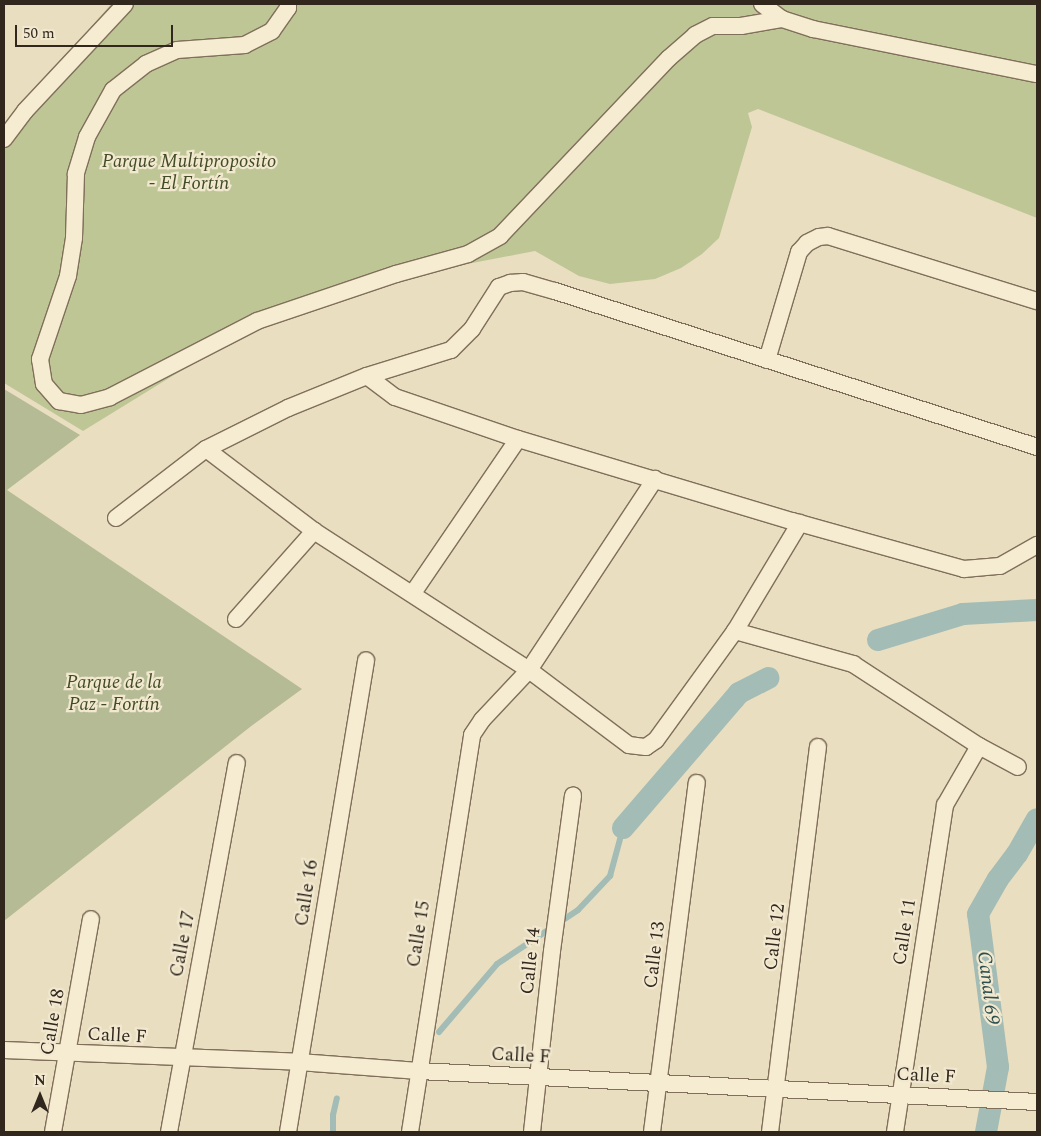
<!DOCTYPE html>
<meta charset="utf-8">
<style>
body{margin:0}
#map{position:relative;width:1041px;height:1136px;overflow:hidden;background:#e9dec0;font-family:Spectral,serif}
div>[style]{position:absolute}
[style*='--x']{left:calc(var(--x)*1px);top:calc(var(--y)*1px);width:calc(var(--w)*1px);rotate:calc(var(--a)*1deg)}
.green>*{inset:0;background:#bec696}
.cemetery>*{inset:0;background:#b5bb94}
.stream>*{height:6px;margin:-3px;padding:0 3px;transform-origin:3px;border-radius:3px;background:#a3bcb5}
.canal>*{height:22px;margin:-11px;padding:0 11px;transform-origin:11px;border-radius:11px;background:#a3bcb5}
.roads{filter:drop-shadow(1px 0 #806f5a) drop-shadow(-1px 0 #806f5a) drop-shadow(0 1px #806f5a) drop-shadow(0 -1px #806f5a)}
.street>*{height:16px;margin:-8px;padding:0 8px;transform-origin:8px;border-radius:8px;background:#f5ecd2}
span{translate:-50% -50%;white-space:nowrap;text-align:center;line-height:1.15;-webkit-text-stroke:4.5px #f1e8cf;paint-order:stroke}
.park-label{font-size:19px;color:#414c25;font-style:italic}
.street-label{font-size:19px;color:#31271d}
.water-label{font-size:20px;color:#2d504f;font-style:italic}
.frame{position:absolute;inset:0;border:5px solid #31271d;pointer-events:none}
.north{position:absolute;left:15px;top:1071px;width:50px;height:50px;-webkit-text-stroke:4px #f1e8cf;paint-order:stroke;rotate:0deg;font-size:14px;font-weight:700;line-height:20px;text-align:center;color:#31271d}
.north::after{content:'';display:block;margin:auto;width:18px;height:22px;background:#31271d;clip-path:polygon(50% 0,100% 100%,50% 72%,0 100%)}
.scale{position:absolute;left:15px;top:25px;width:158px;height:22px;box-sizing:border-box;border:2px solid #31271d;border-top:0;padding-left:6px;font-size:15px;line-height:18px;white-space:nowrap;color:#31271d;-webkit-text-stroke:4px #f1e8cf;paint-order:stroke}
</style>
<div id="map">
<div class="green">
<i style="clip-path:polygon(111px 4px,1037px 4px,1037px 218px,758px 109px,748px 113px,752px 127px,719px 238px,702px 254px,681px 268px,655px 279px,610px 284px,579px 276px,535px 251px,420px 273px,251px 331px,174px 375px,83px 431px,4px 383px,4px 129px)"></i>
</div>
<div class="cemetery">
<i style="clip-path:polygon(4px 389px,80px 435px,7px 490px,302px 689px,250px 727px,4px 921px)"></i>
</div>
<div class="stream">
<i style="--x:439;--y:1032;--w:89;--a:-49.5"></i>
<i style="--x:497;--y:964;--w:97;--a:-33.7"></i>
<i style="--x:578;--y:910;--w:47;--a:-46.7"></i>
<i style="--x:610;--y:876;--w:50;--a:-74.8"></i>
<i style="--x:333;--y:1132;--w:17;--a:-90"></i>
<i style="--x:333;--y:1115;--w:17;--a:-77"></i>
</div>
<div class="canal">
<i style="--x:878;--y:640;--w:89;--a:-17"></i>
<i style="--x:963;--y:614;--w:74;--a:-3.1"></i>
<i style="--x:623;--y:828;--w:170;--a:-49.3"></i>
<i style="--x:734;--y:699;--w:8;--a:-50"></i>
<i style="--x:739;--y:693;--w:33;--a:-27"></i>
<i style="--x:986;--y:1132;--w:66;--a:-79.5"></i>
<i style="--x:998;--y:1067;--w:154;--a:-97.4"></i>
<i style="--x:978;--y:914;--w:40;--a:-60.3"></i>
<i style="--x:998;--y:879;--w:31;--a:-53"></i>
<i style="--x:1017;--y:854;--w:40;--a:-60.3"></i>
</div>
<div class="roads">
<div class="street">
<i style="--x:288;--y:4;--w:4;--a:90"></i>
<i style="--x:288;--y:8;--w:28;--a:125"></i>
<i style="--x:272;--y:31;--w:30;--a:153"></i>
<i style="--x:245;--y:45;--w:68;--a:175.8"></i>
<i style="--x:177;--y:50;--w:34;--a:156"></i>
<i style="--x:146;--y:64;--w:42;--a:141.8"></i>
<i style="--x:113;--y:90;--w:54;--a:119"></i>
<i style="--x:87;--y:137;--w:39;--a:107"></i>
<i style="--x:76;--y:174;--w:64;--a:91.8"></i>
<i style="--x:74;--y:238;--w:38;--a:99"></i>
<i style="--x:68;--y:276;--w:88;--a:108.6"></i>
<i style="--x:40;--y:359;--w:25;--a:81"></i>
<i style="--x:44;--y:384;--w:23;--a:49"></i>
<i style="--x:59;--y:401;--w:22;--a:10"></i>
<i style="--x:81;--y:405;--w:30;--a:-15"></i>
<i style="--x:110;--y:397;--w:165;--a:-27.3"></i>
<i style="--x:257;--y:321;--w:147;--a:-18.7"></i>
<i style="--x:396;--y:274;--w:75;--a:-15.5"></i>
<i style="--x:468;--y:254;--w:37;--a:-29"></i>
<i style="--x:500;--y:236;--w:245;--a:-46.5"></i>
<i style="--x:669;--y:58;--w:35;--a:-41"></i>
<i style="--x:695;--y:35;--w:20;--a:-27"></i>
<i style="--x:713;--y:26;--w:28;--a:0"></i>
<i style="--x:741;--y:26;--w:42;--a:-9.7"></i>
<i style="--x:762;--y:4;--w:25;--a:37"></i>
<i style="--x:782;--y:19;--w:33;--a:18"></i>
<i style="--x:813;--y:29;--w:228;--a:11.4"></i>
<i style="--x:4;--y:139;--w:35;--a:-53"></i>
<i style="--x:25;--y:111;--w:146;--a:-46.9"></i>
<i style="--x:767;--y:360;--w:113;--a:-73.5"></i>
<i style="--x:799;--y:252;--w:12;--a:-48"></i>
<i style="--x:807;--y:243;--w:13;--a:-27"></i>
<i style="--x:819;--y:237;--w:9;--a:-6"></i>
<i style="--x:828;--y:236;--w:219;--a:17.3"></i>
<i style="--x:367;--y:376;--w:35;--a:37"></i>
<i style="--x:395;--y:397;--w:130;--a:18.9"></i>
<i style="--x:518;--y:439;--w:286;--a:16.7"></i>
<i style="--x:792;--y:521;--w:179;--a:15.6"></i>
<i style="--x:964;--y:569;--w:36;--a:-5"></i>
<i style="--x:1000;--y:566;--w:43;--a:-29.6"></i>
<i style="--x:206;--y:449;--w:136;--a:37.2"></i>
<i style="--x:314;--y:531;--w:256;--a:32.9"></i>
<i style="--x:529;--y:670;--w:229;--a:-56.6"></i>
<i style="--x:116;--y:518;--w:113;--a:-37.5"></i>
<i style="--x:206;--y:449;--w:92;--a:-26.6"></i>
<i style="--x:288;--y:408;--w:85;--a:-22.1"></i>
<i style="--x:367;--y:376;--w:88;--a:-17.2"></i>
<i style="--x:451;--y:350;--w:30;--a:-45"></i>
<i style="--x:472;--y:329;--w:50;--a:-57.3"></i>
<i style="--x:499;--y:287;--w:12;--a:-20"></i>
<i style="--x:510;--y:283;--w:13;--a:-4"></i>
<i style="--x:523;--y:282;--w:33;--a:16"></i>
<i style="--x:555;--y:291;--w:507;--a:17.93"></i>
<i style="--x:413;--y:593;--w:186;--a:-55.7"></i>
<i style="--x:236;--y:619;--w:118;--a:-48.4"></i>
<i style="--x:735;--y:631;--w:123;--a:15.6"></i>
<i style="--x:853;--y:664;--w:150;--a:33.1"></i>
<i style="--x:979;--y:746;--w:44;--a:28.3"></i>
<i style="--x:4;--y:1050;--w:295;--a:2.3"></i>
<i style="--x:299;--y:1062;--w:120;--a:4.3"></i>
<i style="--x:419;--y:1071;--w:619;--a:2.87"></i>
<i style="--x:53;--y:1132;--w:216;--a:-79.9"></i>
<i style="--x:169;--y:1132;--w:375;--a:-79.6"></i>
<i style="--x:288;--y:1132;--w:478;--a:-80.6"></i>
<i style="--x:410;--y:1132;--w:402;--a:-81.1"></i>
<i style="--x:472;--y:735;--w:18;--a:-56"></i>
<i style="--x:482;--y:720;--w:69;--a:-46.8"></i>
<i style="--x:529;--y:670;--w:125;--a:36.9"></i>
<i style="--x:629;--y:745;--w:17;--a:7"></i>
<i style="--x:646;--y:747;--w:12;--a:-35"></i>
<i style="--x:656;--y:740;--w:135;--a:-54.1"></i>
<i style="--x:735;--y:631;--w:126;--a:-59"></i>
<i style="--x:532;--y:1132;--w:182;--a:-83.7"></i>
<i style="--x:552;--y:951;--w:157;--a:-82.3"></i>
<i style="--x:652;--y:1132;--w:352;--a:-82.7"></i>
<i style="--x:770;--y:1132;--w:388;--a:-82.9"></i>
<i style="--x:895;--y:1132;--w:331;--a:-81.3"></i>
<i style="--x:945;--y:805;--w:68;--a:-60"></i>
</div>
</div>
<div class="park-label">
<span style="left:189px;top:173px">Parque Multiproposito<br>- El Fortín</span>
<span style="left:114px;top:694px">Parque de la<br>Paz - Fortín</span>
</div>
<div class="street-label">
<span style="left:307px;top:893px;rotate:-81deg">Calle 16</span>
<span style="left:905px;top:932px;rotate:-81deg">Calle 11</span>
<span style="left:419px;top:934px;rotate:-81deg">Calle 15</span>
<span style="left:775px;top:937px;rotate:-83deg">Calle 12</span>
<span style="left:183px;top:944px;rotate:-79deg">Calle 17</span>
<span style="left:655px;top:955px;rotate:-83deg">Calle 13</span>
<span style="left:531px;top:961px;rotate:-84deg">Calle 14</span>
<span style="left:53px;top:1022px;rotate:-80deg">Calle 18</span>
<span style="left:117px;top:1036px;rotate:3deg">Calle F</span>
<span style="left:521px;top:1056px;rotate:3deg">Calle F</span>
<span style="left:926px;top:1076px;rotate:3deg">Calle F</span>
</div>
<div class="water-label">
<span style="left:988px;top:988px;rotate:83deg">Canal 69</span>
</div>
<div class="frame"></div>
<div class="north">N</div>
<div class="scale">50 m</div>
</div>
